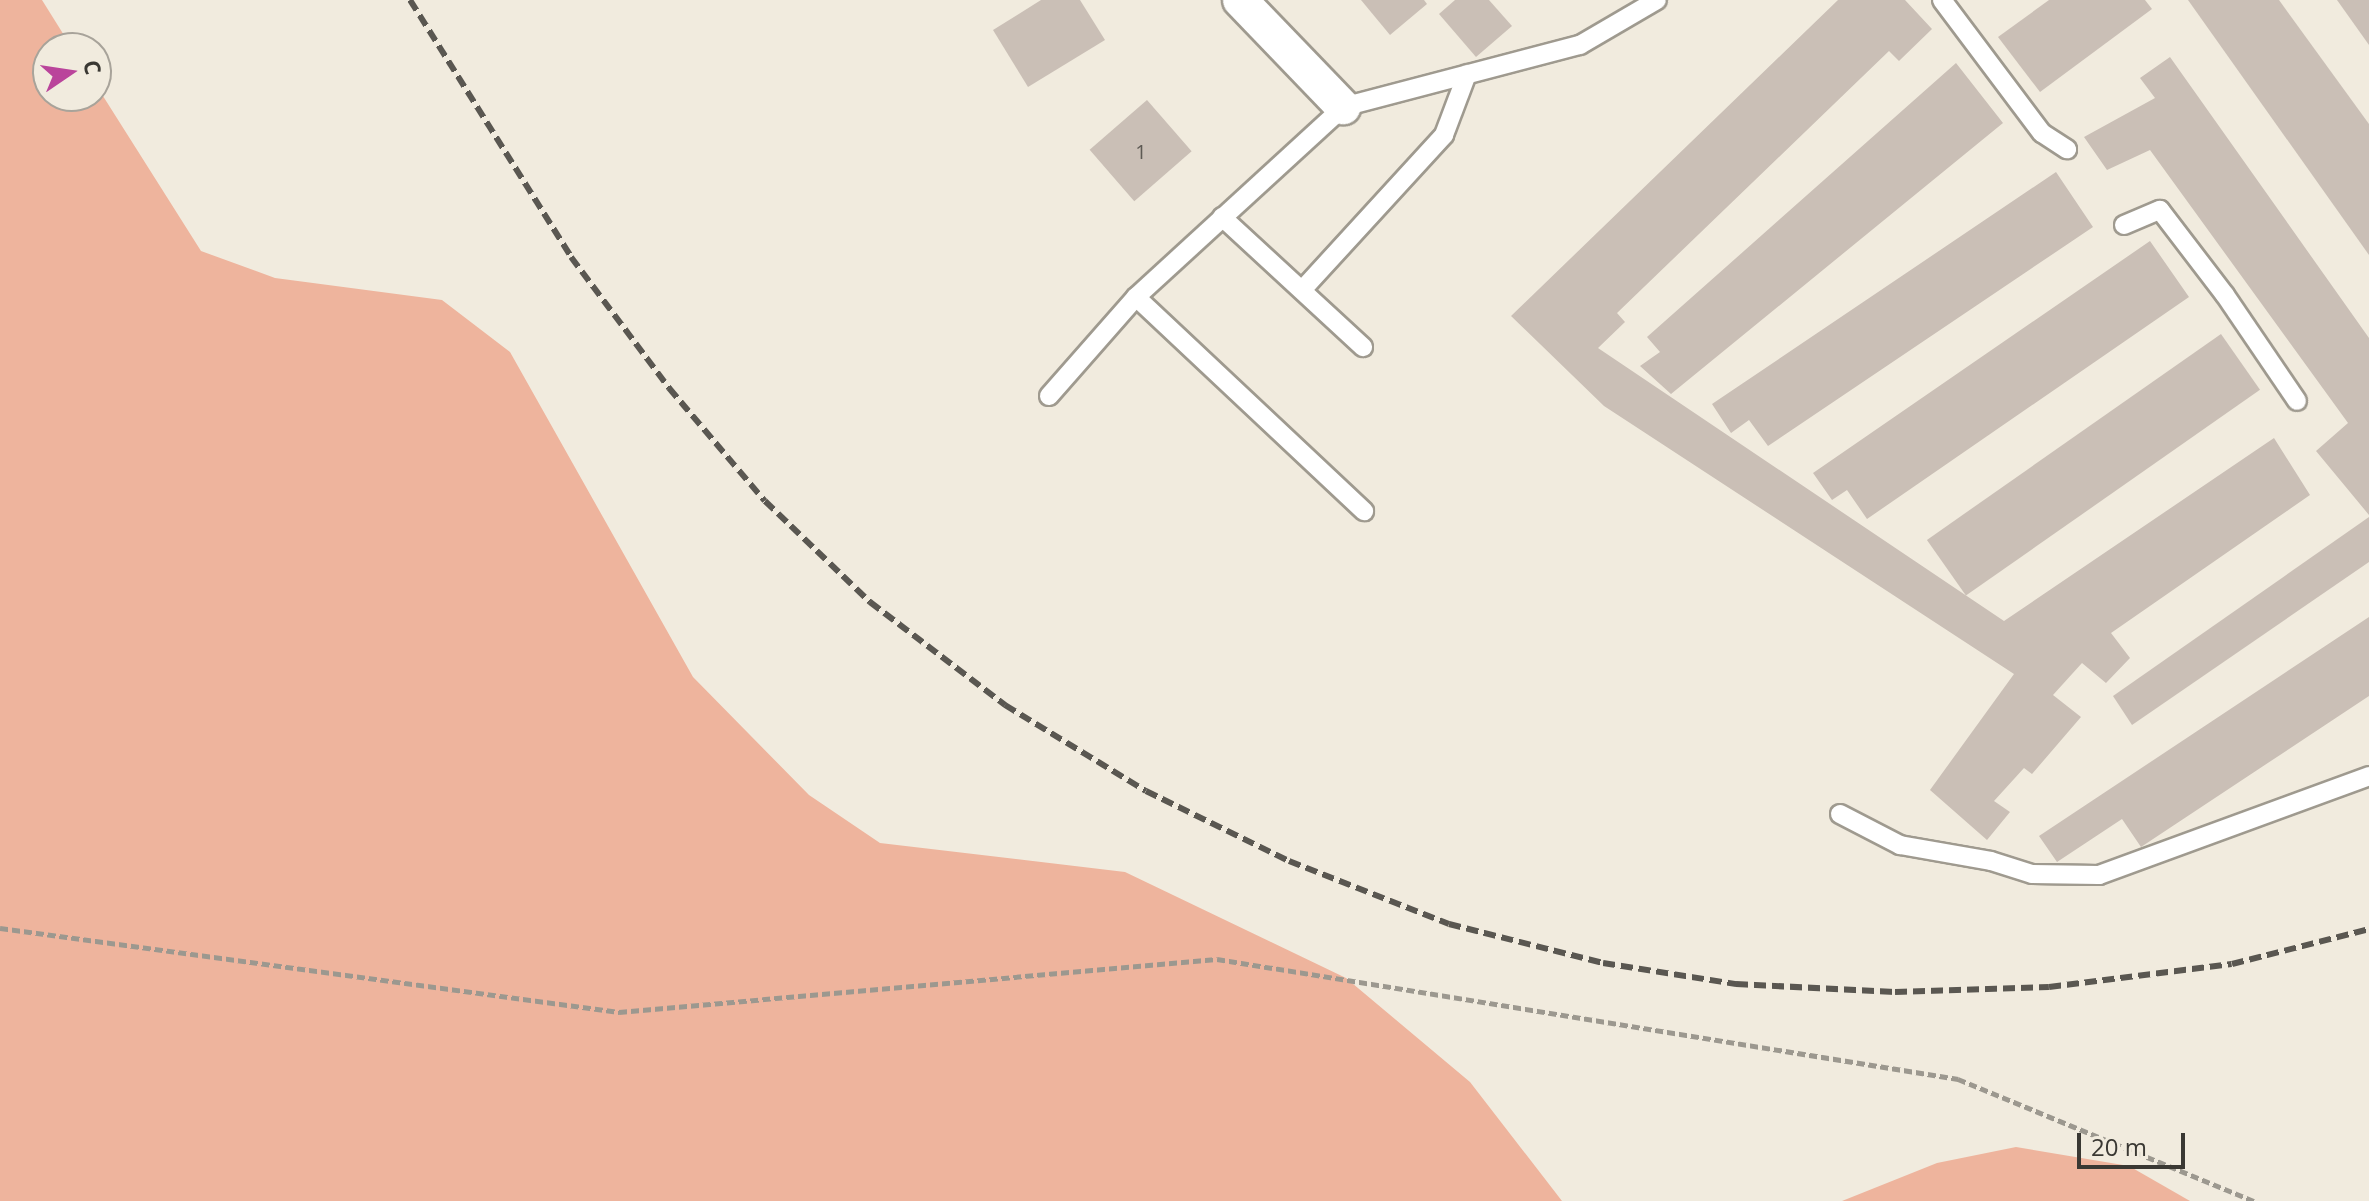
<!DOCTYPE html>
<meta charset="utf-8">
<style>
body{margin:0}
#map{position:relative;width:2369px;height:1201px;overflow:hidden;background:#f1ebde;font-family:"Open Sans",sans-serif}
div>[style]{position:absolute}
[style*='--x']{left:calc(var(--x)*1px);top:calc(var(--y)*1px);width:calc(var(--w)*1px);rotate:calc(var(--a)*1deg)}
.green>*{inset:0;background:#eeb49d}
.building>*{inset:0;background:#cabfb6;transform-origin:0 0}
.path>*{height:5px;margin-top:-2.5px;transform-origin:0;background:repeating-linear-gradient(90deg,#9c988f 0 8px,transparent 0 12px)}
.roads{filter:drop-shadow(2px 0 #9f9a8f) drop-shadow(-2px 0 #9f9a8f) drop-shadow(0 2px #9f9a8f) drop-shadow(0 -2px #9f9a8f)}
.service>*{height:18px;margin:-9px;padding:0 9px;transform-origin:9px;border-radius:9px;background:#fff}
.minor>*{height:34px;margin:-17px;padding:0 17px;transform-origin:17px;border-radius:17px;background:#fff}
.rail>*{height:6px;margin-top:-3px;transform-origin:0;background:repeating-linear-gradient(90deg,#5a5751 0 12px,transparent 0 18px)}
span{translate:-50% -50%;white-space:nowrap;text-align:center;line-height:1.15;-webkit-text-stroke:8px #f1ebde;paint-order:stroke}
.number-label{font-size:20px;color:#5e5a54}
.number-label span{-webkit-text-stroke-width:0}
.north{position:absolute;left:32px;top:32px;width:80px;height:80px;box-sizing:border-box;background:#f1ebde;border:2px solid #a8a39a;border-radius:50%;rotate:77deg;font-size:22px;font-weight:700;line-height:32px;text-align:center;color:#3a3833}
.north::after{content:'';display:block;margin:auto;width:28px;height:36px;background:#ba449b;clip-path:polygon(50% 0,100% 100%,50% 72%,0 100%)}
.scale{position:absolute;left:2077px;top:1133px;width:108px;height:36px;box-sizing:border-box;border:4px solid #3a3833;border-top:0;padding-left:10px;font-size:24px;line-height:28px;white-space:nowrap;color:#3a3833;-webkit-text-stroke:6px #f1ebde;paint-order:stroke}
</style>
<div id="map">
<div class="green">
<i style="clip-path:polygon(0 0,42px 0,72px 48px,48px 48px,48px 96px,96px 96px,96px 85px,201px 251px,275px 278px,442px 300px,510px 352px,693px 677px,809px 795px,880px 843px,1125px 872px,1346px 978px,1470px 1082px,1562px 1201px,0 1201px)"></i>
<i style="clip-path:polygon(2016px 1147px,2129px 1166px,2190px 1201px,1842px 1201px,1937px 1163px)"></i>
</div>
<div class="building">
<i style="clip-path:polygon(1041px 0,1080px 0,1105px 40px,1028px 87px,993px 30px)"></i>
<i style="clip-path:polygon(1361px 0,1424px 0,1427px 4px,1390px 35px)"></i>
<i style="clip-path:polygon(1455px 0,1489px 0,1512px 26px,1476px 57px,1439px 14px)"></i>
<i style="clip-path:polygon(1838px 0,1905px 0,1932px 29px,1899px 61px,1889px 51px,1617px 313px,1625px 322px,1598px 348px,2004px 621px,2274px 438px,2310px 495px,2111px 633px,2130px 658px,2106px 683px,2082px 663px,2053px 695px,2081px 717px,2032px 774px,2024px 768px,1994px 801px,2010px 812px,1987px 840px,1930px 790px,2014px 674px,1604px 406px,1511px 316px)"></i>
<i style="clip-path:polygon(2049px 0,2145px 0,2152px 9px,2040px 92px,1998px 37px)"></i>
<i style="clip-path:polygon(2188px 0,2279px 0,2369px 124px,2369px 255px)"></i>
<i style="clip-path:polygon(2337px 0,2369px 0,2369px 45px)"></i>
<i style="clip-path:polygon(2170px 57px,2369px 338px,2369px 515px,2316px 451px,2348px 423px,2150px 150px,2107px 170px,2084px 137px,2155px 98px,2140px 78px)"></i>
<i style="clip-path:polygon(1956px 63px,2003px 123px,1671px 394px,1640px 366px,1660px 352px,1647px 337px)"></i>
<i style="left:1147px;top:100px;width:68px;height:76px;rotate:49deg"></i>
<i style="clip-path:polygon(2056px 172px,2093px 227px,1768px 446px,1749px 420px,1731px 433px,1712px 404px)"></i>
<i style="clip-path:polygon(2150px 241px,2189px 297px,1867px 519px,1847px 490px,1832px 500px,1813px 473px)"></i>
<i style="left:2221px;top:334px;width:68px;height:359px;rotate:55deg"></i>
<i style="clip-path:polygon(2369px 517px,2369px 562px,2132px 725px,2113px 696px)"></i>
<i style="clip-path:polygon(2369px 617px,2369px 696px,2141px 847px,2122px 819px,2057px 862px,2039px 836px)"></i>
</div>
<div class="path">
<i style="--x:0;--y:928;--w:625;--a:7.73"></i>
<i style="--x:619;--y:1012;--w:600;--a:-5.06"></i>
<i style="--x:1217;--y:959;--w:751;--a:9.2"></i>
<i style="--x:1958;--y:1079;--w:320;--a:22.4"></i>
</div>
<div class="roads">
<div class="service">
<i style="--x:1942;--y:0;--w:166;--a:53.1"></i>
<i style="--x:2042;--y:133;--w:30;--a:33"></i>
<i style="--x:1222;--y:217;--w:192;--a:42.7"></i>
<i style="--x:2124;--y:225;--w:39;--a:-23"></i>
<i style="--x:2160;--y:210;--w:107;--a:52.6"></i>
<i style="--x:2225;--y:295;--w:128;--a:55.8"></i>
<i style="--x:1303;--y:289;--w:209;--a:-47.5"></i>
<i style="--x:1444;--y:135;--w:65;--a:-69.3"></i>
<i style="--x:1136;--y:297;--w:313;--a:43.2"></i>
<i style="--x:1049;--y:396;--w:132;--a:-48.7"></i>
<i style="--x:1136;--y:297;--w:281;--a:-42.5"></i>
<i style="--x:1343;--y:107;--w:245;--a:-14.7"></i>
<i style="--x:1580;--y:45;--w:89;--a:-30.3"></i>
<i style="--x:1840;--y:814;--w:68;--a:27.3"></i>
<i style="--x:1900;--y:845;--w:92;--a:10"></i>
<i style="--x:1991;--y:861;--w:43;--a:17.6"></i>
<i style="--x:2032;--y:874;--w:67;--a:0.9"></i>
<i style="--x:2099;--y:875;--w:288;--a:-20.1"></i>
</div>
<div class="minor">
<i style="--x:1240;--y:0;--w:149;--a:46.1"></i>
</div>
</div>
<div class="rail">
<i style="--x:410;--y:0;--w:303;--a:57.9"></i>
<i style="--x:571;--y:257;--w:164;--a:53.2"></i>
<i style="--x:669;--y:388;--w:148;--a:49.7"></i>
<i style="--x:765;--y:501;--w:146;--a:43.9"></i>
<i style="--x:870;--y:602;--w:170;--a:37.3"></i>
<i style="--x:1005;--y:705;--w:165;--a:31.4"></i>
<i style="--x:1146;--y:791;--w:159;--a:26.1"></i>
<i style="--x:1289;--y:861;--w:172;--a:21.5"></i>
<i style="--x:1449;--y:924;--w:159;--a:14.2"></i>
<i style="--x:1603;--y:963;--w:135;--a:9"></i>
<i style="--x:1736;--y:984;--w:159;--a:2.9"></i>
<i style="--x:1895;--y:992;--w:154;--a:-1.9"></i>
<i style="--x:2049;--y:987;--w:184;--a:-7.2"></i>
<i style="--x:2232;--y:964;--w:141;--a:-14.3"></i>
</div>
<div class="number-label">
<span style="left:1141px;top:151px">1</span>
</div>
<div class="north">С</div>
<div class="scale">20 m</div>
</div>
